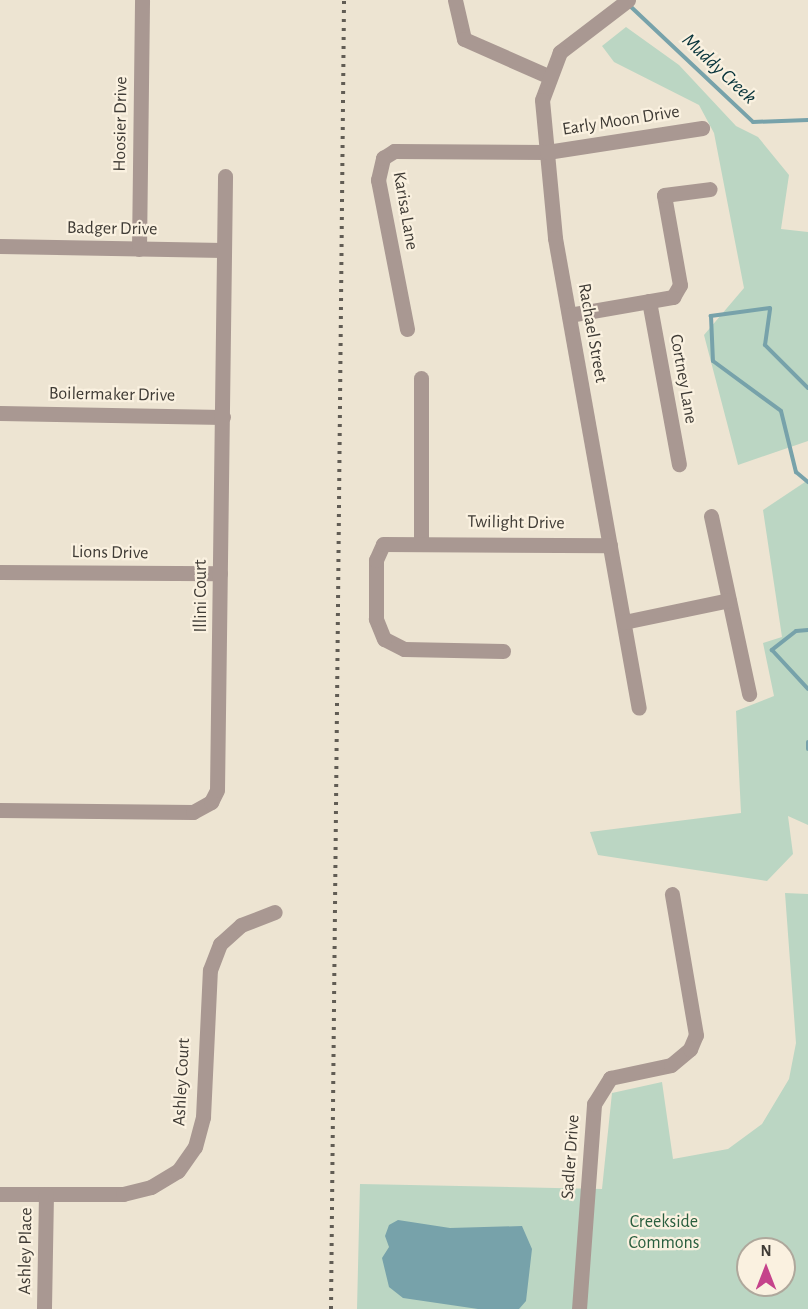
<!DOCTYPE html>
<style>
body{margin:0}
#map{position:relative;width:808px;height:1309px;overflow:hidden;background:#ede4d2;font-family:"Alegreya Sans",sans-serif}
div>[style]{position:absolute}
[style*='--x']{left:calc(var(--x)*1px);top:calc(var(--y)*1px);width:calc(var(--w)*1px);rotate:calc(var(--a)*1deg)}
.green>*{inset:0;background:#bbd6c3}
.water>*{inset:0;background:#77a2aa}
.stream>*{height:4px;margin:-2px;padding:0 2px;transform-origin:2px;border-radius:2px;background:#77a2aa}
.minor>*{height:15px;margin:-7.5px;padding:0 7.5px;transform-origin:7.5px;border-radius:7.5px;background:#a99892}
.rail>*{height:4px;margin-top:-2px;transform-origin:0;background:repeating-linear-gradient(90deg,#615c54 0 3px,transparent 0 9px)}
span{translate:-50% -50%;white-space:nowrap;text-align:center;line-height:1.15;-webkit-text-stroke:4.5px #faf1e0;paint-order:stroke}
.street-label{font-size:18px;color:#3f3b35}
.park-label{font-size:18px;color:#295e3e}
.water-label{font-size:20px;color:#07333a;font-style:italic}
.north{position:absolute;left:736px;top:1237px;width:60px;height:60px;box-sizing:border-box;background:#faf1e0;border:2px solid #afa89c;border-radius:50%;rotate:0deg;font-size:16px;font-weight:700;line-height:24px;text-align:center;color:#3f3b35}
.north::after{content:'';display:block;margin:auto;width:21px;height:27px;background:#c5438b;clip-path:polygon(50% 0,100% 100%,50% 72%,0 100%)}
</style>
<div id="map">
<div class="green">
<i style="clip-path:polygon(626px 27px,679px 65px,736px 126px,758px 137px,789px 175px,781px 229px,808px 232px,808px 441px,738px 465px,704px 335px,744px 288px,714px 133px,699px 105px,614px 62px,602px 46px)"></i>
<i style="clip-path:polygon(808px 480px,808px 825px,788px 816px,793px 854px,767px 881px,598px 855px,590px 832px,741px 813px,736px 711px,774px 696px,763px 643px,782px 637px,763px 510px)"></i>
<i style="clip-path:polygon(evenodd,785px 893px,808px 894px,808px 1309px,357px 1309px,360px 1184px,602px 1189px,612px 1093px,662px 1082px,673px 1159px,728px 1149px,762px 1124px,789px 1079px,796px 1043px,785px 893px,748px 1249px,784px 1249px,784px 1285px,748px 1285px,748px 1249px)"></i>
</div>
<div class="water">
<i style="clip-path:polygon(398px 1220px,450px 1228px,522px 1226px,532px 1249px,526px 1301px,519px 1309px,478px 1309px,403px 1298px,389px 1287px,382px 1258px,389px 1247px,385px 1236px,389px 1225px)"></i>
</div>
<div class="stream">
<i style="--x:629;--y:5;--w:170;--a:43.3"></i>
<i style="--x:753;--y:122;--w:55;--a:-2.1"></i>
<i style="--x:808;--y:388;--w:61;--a:-135"></i>
<i style="--x:765;--y:345;--w:37;--a:-82"></i>
<i style="--x:770;--y:308;--w:60;--a:172.3"></i>
<i style="--x:711;--y:316;--w:45;--a:87.5"></i>
<i style="--x:713;--y:361;--w:84;--a:36.3"></i>
<i style="--x:781;--y:411;--w:63;--a:76.2"></i>
<i style="--x:796;--y:472;--w:16;--a:40"></i>
<i style="--x:808;--y:630;--w:12;--a:175"></i>
<i style="--x:796;--y:631;--w:31;--a:142"></i>
<i style="--x:772;--y:650;--w:53;--a:47.3"></i>
<i style="--x:808;--y:742;--w:7;--a:90"></i>
</div>
<div class="minor">
<i style="--x:455;--y:0;--w:40;--a:77"></i>
<i style="--x:464;--y:39;--w:92;--a:23.8"></i>
<i style="--x:628;--y:0;--w:86;--a:142.6"></i>
<i style="--x:560;--y:52;--w:51;--a:110.6"></i>
<i style="--x:542;--y:100;--w:139;--a:84.6"></i>
<i style="--x:555;--y:238;--w:477;--a:79.9"></i>
<i style="--x:0;--y:246;--w:223;--a:1"></i>
<i style="--x:139;--y:249;--w:249;--a:-89.3"></i>
<i style="--x:649;--y:301;--w:166;--a:79.6"></i>
<i style="--x:569;--y:315;--w:106;--a:-9.8"></i>
<i style="--x:673;--y:297;--w:14;--a:-60"></i>
<i style="--x:680;--y:285;--w:91;--a:-100.1"></i>
<i style="--x:664;--y:195;--w:46;--a:-7.4"></i>
<i style="--x:407;--y:329;--w:152;--a:-101"></i>
<i style="--x:378;--y:180;--w:23;--a:-77"></i>
<i style="--x:383;--y:158;--w:13;--a:-32"></i>
<i style="--x:394;--y:151;--w:153;--a:0.4"></i>
<i style="--x:547;--y:152;--w:157;--a:-8.8"></i>
<i style="--x:421;--y:378;--w:162;--a:90"></i>
<i style="--x:0;--y:413;--w:223;--a:1"></i>
<i style="--x:711;--y:516;--w:182;--a:77.9"></i>
<i style="--x:0;--y:572;--w:220;--a:0.3"></i>
<i style="--x:624;--y:622;--w:107;--a:-11.8"></i>
<i style="--x:503;--y:651;--w:99;--a:-178.8"></i>
<i style="--x:404;--y:649;--w:22;--a:-153"></i>
<i style="--x:384;--y:639;--w:22;--a:-112"></i>
<i style="--x:376;--y:619;--w:59;--a:-90"></i>
<i style="--x:376;--y:560;--w:17;--a:-66"></i>
<i style="--x:383;--y:544;--w:227;--a:0.3"></i>
<i style="--x:0;--y:810;--w:193;--a:0.6"></i>
<i style="--x:193;--y:812;--w:21;--a:-29"></i>
<i style="--x:211;--y:802;--w:13;--a:-63"></i>
<i style="--x:217;--y:790;--w:614;--a:-89.25"></i>
<i style="--x:0;--y:1194;--w:123;--a:0"></i>
<i style="--x:123;--y:1194;--w:29;--a:-14"></i>
<i style="--x:151;--y:1187;--w:31;--a:-31"></i>
<i style="--x:178;--y:1171;--w:29;--a:-55"></i>
<i style="--x:195;--y:1147;--w:31;--a:-75"></i>
<i style="--x:203;--y:1117;--w:147;--a:-87.3"></i>
<i style="--x:210;--y:970;--w:28;--a:-69"></i>
<i style="--x:220;--y:944;--w:28;--a:-42"></i>
<i style="--x:241;--y:925;--w:36;--a:-21"></i>
<i style="--x:44;--y:1308;--w:114;--a:-89"></i>
<i style="--x:579;--y:1309;--w:206;--a:-85.8"></i>
<i style="--x:594;--y:1104;--w:31;--a:-58"></i>
<i style="--x:610;--y:1078;--w:62;--a:-12"></i>
<i style="--x:671;--y:1065;--w:25;--a:-40"></i>
<i style="--x:690;--y:1049;--w:15;--a:-67"></i>
<i style="--x:696;--y:1035;--w:143;--a:-99.7"></i>
</div>
<div class="rail">
<i style="--x:331;--y:1309;--w:1309;--a:-89.43"></i>
</div>
<div class="street-label">
<span style="left:621px;top:121px;rotate:-9deg">Early Moon Drive</span>
<span style="left:121px;top:124px;rotate:-89deg">Hoosier Drive</span>
<span style="left:405px;top:211px;rotate:80deg">Karisa Lane</span>
<span style="left:112px;top:229px;rotate:1deg">Badger Drive</span>
<span style="left:592px;top:333px;rotate:80deg">Rachael Street</span>
<span style="left:683px;top:379px;rotate:80deg">Cortney Lane</span>
<span style="left:112px;top:395px;rotate:1deg">Boilermaker Drive</span>
<span style="left:516px;top:523px;rotate:1deg">Twilight Drive</span>
<span style="left:110px;top:553px;rotate:1deg">Lions Drive</span>
<span style="left:201px;top:596px;rotate:-90deg">Illini Court</span>
<span style="left:182px;top:1082px;rotate:-87deg">Ashley Court</span>
<span style="left:571px;top:1157px;rotate:-86deg">Sadler Drive</span>
<span style="left:26px;top:1251px;rotate:-89deg">Ashley Place</span>
</div>
<div class="park-label">
<span style="left:664px;top:1233px">Creekside<br>Commons</span>
</div>
<div class="water-label">
<span style="left:719px;top:69px;rotate:43deg">Muddy Creek</span>
</div>
<div class="north">N</div>
</div>
